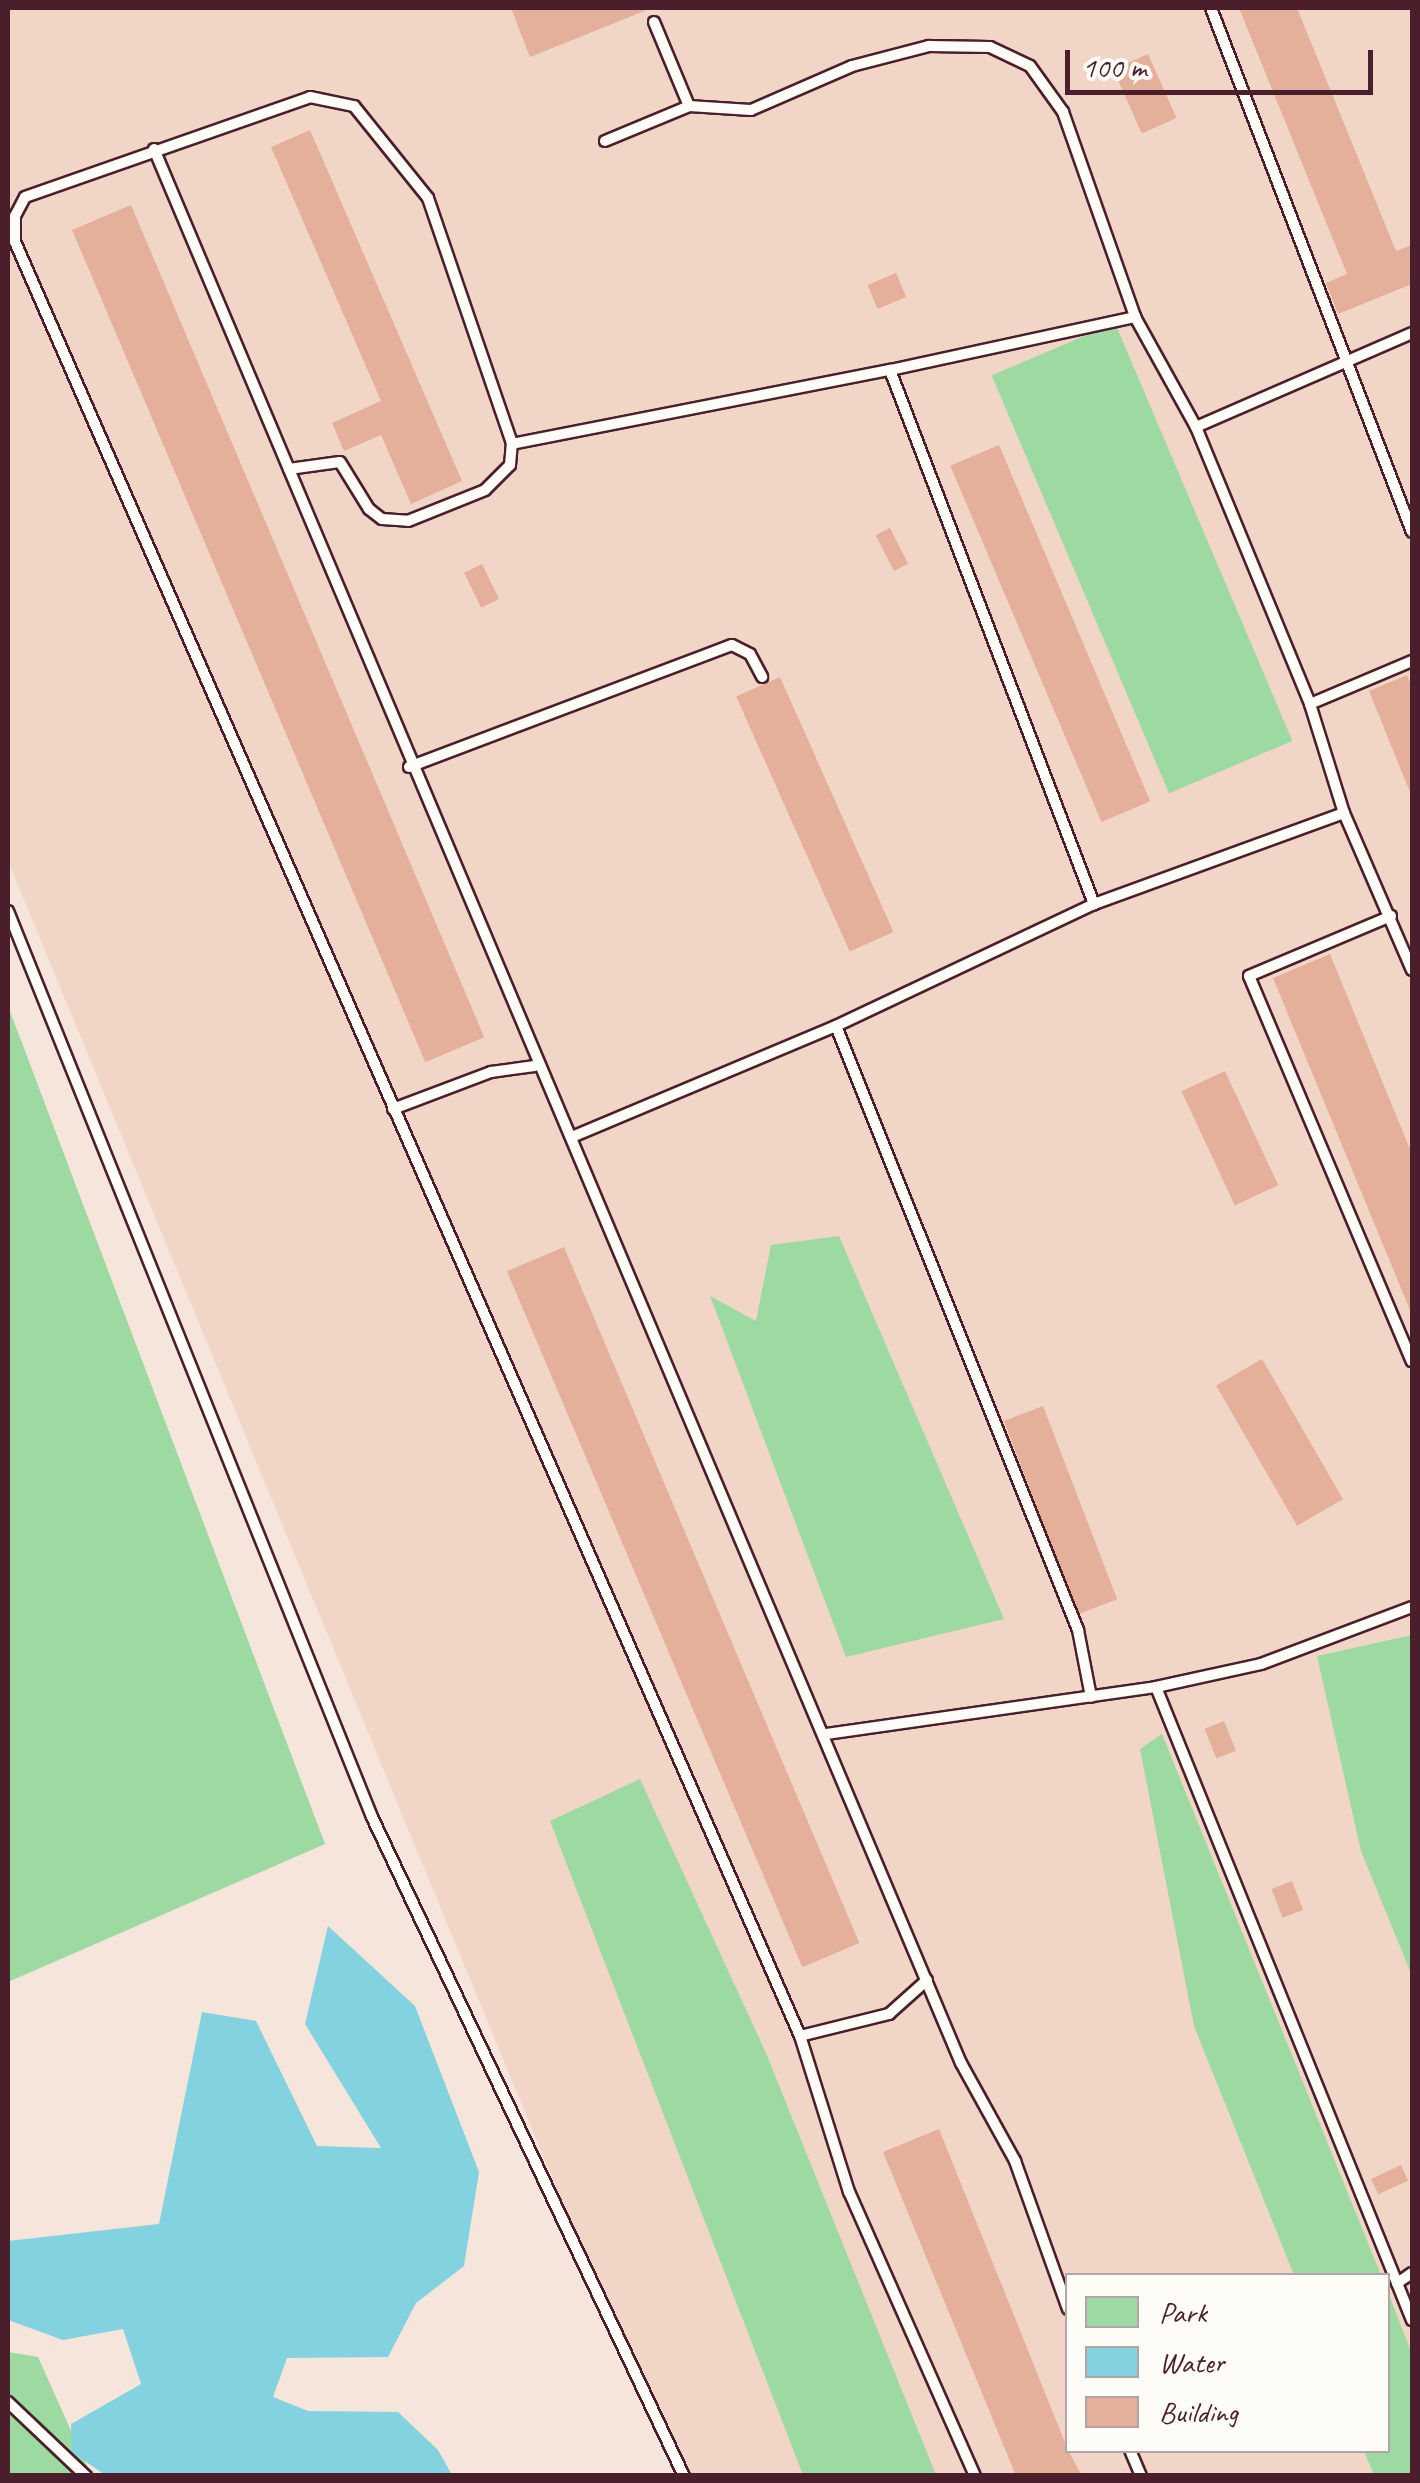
<!DOCTYPE html>
<style>
body{margin:0}
#map{position:relative;width:1420px;height:2483px;overflow:hidden;background:#f6e5db;font-family:Caveat,sans-serif}
div>[style]{position:absolute}
[style*='--x']{left:calc(var(--x)*1px);top:calc(var(--y)*1px);width:calc(var(--w)*1px);rotate:calc(var(--a)*1deg)}
.built>*{inset:0;background:#f1d5c7}
.green>*{inset:0;background:#9ddaa2;transform-origin:0 0}
.water>*{inset:0;background:#83d2e0}
.building>*{inset:0;background:#e5b099;transform-origin:0 0}
.roads{filter:drop-shadow(2px 0 #4a1f2b) drop-shadow(-2px 0 #4a1f2b) drop-shadow(0 2px #4a1f2b) drop-shadow(0 -2px #4a1f2b)}
.service>*{height:10px;margin:-5px;padding:0 5px;transform-origin:5px;border-radius:5px;background:#fdfcf7}
span{translate:-50% -50%;white-space:nowrap;text-align:center;line-height:1.15;-webkit-text-stroke:8px #fdfcf7;paint-order:stroke}
.frame{position:absolute;inset:0;border:10px solid #4a1f2b;pointer-events:none}
.legend{position:absolute;left:1065px;top:2273px;width:325px;height:180px;box-sizing:border-box;background:#fdfcf7;border:2px solid #b5a4a5;margin:0;padding:12px 18px;list-style:none;font-size:30px;color:#4a1f2b}
.legend li{display:flex;align-items:center;gap:20px;height:50px}
.legend b{width:50px;border:2px solid #b5a4a5}
.scale{position:absolute;left:1065px;top:50px;width:308px;height:45px;box-sizing:border-box;border:5px solid #4a1f2b;border-top:0;padding-left:12px;font-size:30px;line-height:35px;white-space:nowrap;color:#4a1f2b;-webkit-text-stroke:8px #fdfcf7;paint-order:stroke}
</style>
<div id="map">
<div class="built">
<i style="clip-path:polygon(evenodd,8px 8px,1412px 8px,1412px 2475px,675px 2475px,8px 861px,8px 8px,1068px 2276px,1388px 2276px,1388px 2450px,1068px 2450px,1068px 2276px)"></i>
</div>
<div class="green">
<i style="left:1115px;top:323px;width:454px;height:134px;rotate:67deg"></i>
<i style="clip-path:polygon(8px 1006px,325px 1844px,8px 1982px)"></i>
<i style="clip-path:polygon(839px 1236px,1004px 1619px,846px 1657px,710px 1296px,756px 1321px,771px 1245px)"></i>
<i style="clip-path:polygon(1412px 1635px,1412px 1976px,1361px 1851px,1317px 1656px)"></i>
<i style="clip-path:polygon(1162px 1734px,1381px 2275px,1294px 2275px,1194px 2026px,1140px 1749px)"></i>
<i style="clip-path:polygon(640px 1779px,766px 2053px,936px 2475px,803px 2475px,550px 1821px)"></i>
<i style="clip-path:polygon(1388px 2292px,1412px 2354px,1412px 2475px,1374px 2475px,1364px 2451px,1388px 2450px)"></i>
<i style="clip-path:polygon(8px 2352px,38px 2357px,91px 2475px,8px 2475px)"></i>
</div>
<div class="water">
<i style="clip-path:polygon(328px 1926px,415px 2006px,479px 2172px,464px 2266px,416px 2303px,388px 2357px,287px 2358px,273px 2397px,308px 2411px,398px 2412px,438px 2450px,452px 2475px,105px 2475px,72px 2452px,71px 2424px,141px 2384px,123px 2329px,63px 2340px,8px 2320px,8px 2241px,159px 2224px,202px 2012px,256px 2021px,317px 2146px,381px 2148px,305px 2024px)"></i>
</div>
<div class="building">
<i style="clip-path:polygon(511px 8px,652px 8px,530px 57px)"></i>
<i style="clip-path:polygon(1239px 8px,1297px 8px,1396px 251px,1412px 245px,1412px 284px,1338px 314px,1326px 283px,1347px 274px)"></i>
<i style="left:1148px;top:54px;width:70px;height:38px;rotate:66deg"></i>
<i style="clip-path:polygon(310px 130px,462px 481px,411px 504px,381px 435px,344px 451px,332px 423px,381px 401px,271px 147px)"></i>
<i style="left:131px;top:205px;width:904px;height:64px;rotate:67deg"></i>
<i style="left:896px;top:273px;width:26px;height:31px;rotate:67deg"></i>
<i style="left:999px;top:445px;width:387px;height:53px;rotate:67deg"></i>
<i style="left:890px;top:528px;width:40px;height:16px;rotate:63deg"></i>
<i style="left:482px;top:564px;width:39px;height:20px;rotate:64deg"></i>
<i style="clip-path:polygon(1407px 675px,1412px 688px,1412px 797px,1369px 691px)"></i>
<i style="left:780px;top:677px;width:279px;height:48px;rotate:66deg"></i>
<i style="clip-path:polygon(1330px 954px,1412px 1154px,1412px 1315px,1273px 978px)"></i>
<i style="left:1225px;top:1071px;width:126px;height:48px;rotate:65deg"></i>
<i style="left:564px;top:1247px;width:756px;height:62px;rotate:67deg"></i>
<i style="left:1262px;top:1359px;width:162px;height:53px;rotate:60deg"></i>
<i style="left:1043px;top:1406px;width:207px;height:42px;rotate:69deg"></i>
<i style="left:1224px;top:1721px;width:32px;height:21px;rotate:68deg"></i>
<i style="left:1292px;top:1881px;width:31px;height:22px;rotate:69deg"></i>
<i style="clip-path:polygon(939px 2129px,1068px 2450px,1082px 2476px,1016px 2476px,883px 2152px)"></i>
<i style="left:1401px;top:2165px;width:17px;height:33px;rotate:65deg"></i>
</div>
<div class="roads">
<div class="service">
<i style="--x:1211;--y:8;--w:561;--a:69.01"></i>
<i style="--x:654;--y:22;--w:91;--a:67.4"></i>
<i style="--x:605;--y:141;--w:91;--a:-22.6"></i>
<i style="--x:689;--y:106;--w:62;--a:3.7"></i>
<i style="--x:751;--y:110;--w:110;--a:-23.5"></i>
<i style="--x:852;--y:66;--w:80;--a:-14.6"></i>
<i style="--x:929;--y:46;--w:61;--a:0.9"></i>
<i style="--x:990;--y:47;--w:44;--a:25.4"></i>
<i style="--x:1030;--y:66;--w:57;--a:54.3"></i>
<i style="--x:1063;--y:112;--w:217;--a:70.6"></i>
<i style="--x:1135;--y:317;--w:126;--a:61"></i>
<i style="--x:1196;--y:427;--w:300;--a:67.6"></i>
<i style="--x:1310;--y:704;--w:114;--a:72.7"></i>
<i style="--x:1344;--y:813;--w:171;--a:66.6"></i>
<i style="--x:154;--y:149;--w:2077;--a:67.14"></i>
<i style="--x:961;--y:2063;--w:112;--a:61.1"></i>
<i style="--x:1015;--y:2161;--w:157;--a:70.3"></i>
<i style="--x:890;--y:370;--w:251;--a:-12.2"></i>
<i style="--x:1196;--y:427;--w:236;--a:-23.5"></i>
<i style="--x:289;--y:469;--w:51;--a:-7.8"></i>
<i style="--x:340;--y:462;--w:55;--a:58.3"></i>
<i style="--x:369;--y:509;--w:16;--a:38"></i>
<i style="--x:382;--y:519;--w:26;--a:4"></i>
<i style="--x:408;--y:521;--w:83;--a:-21.9"></i>
<i style="--x:485;--y:490;--w:35;--a:-45"></i>
<i style="--x:510;--y:465;--w:21;--a:-85"></i>
<i style="--x:1310;--y:704;--w:111;--a:-22.9"></i>
<i style="--x:409;--y:767;--w:345;--a:-20.7"></i>
<i style="--x:732;--y:645;--w:20;--a:27"></i>
<i style="--x:750;--y:654;--w:26;--a:62"></i>
<i style="--x:8;--y:911;--w:976;--a:68.11"></i>
<i style="--x:372;--y:1817;--w:729;--a:64.67"></i>
<i style="--x:1391;--y:916;--w:154;--a:157.1"></i>
<i style="--x:1249;--y:976;--w:418;--a:67.1"></i>
<i style="--x:836;--y:1026;--w:651;--a:68.17"></i>
<i style="--x:1078;--y:1630;--w:68;--a:79"></i>
<i style="--x:393;--y:1109;--w:105;--a:-20.7"></i>
<i style="--x:491;--y:1072;--w:44;--a:-7.8"></i>
<i style="--x:572;--y:1137;--w:286;--a:-22.8"></i>
<i style="--x:836;--y:1026;--w:285;--a:-25.3"></i>
<i style="--x:1094;--y:904;--w:266;--a:-20"></i>
<i style="--x:1156;--y:1687;--w:643;--a:67.98"></i>
<i style="--x:826;--y:1734;--w:333;--a:-8.1"></i>
<i style="--x:1156;--y:1687;--w:107;--a:-12.4"></i>
<i style="--x:1261;--y:1664;--w:161;--a:-20.7"></i>
<i style="--x:800;--y:2036;--w:92;--a:-13.9"></i>
<i style="--x:889;--y:2014;--w:51;--a:-41.8"></i>
<i style="--x:1412;--y:2273;--w:18;--a:146"></i>
<i style="--x:1397;--y:2283;--w:40;--a:68"></i>
<i style="--x:8;--y:2402;--w:108;--a:43.5"></i>
<i style="--x:1130;--y:2450;--w:28;--a:67"></i>
<i style="--x:975;--y:2476;--w:311;--a:-113.9"></i>
<i style="--x:849;--y:2192;--w:164;--a:-107.4"></i>
<i style="--x:800;--y:2036;--w:1958;--a:-113.63"></i>
<i style="--x:15;--y:242;--w:26;--a:-90"></i>
<i style="--x:15;--y:216;--w:21;--a:-62"></i>
<i style="--x:25;--y:197;--w:302;--a:-19.3"></i>
<i style="--x:310;--y:97;--w:45;--a:11.6"></i>
<i style="--x:354;--y:106;--w:118;--a:51.2"></i>
<i style="--x:428;--y:198;--w:260;--a:71.1"></i>
<i style="--x:512;--y:444;--w:385;--a:-11.1"></i>
<i style="--x:890;--y:370;--w:572;--a:69.09"></i>
</div>
</div>
<div class="frame"></div>
<ul class="legend">
<li><b style="height:28px;background:#9ddaa2"></b>Park</li>
<li><b style="height:28px;background:#83d2e0"></b>Water</li>
<li><b style="height:28px;background:#e5b099"></b>Building</li>
</ul>
<div class="scale">100 m</div>
</div>
